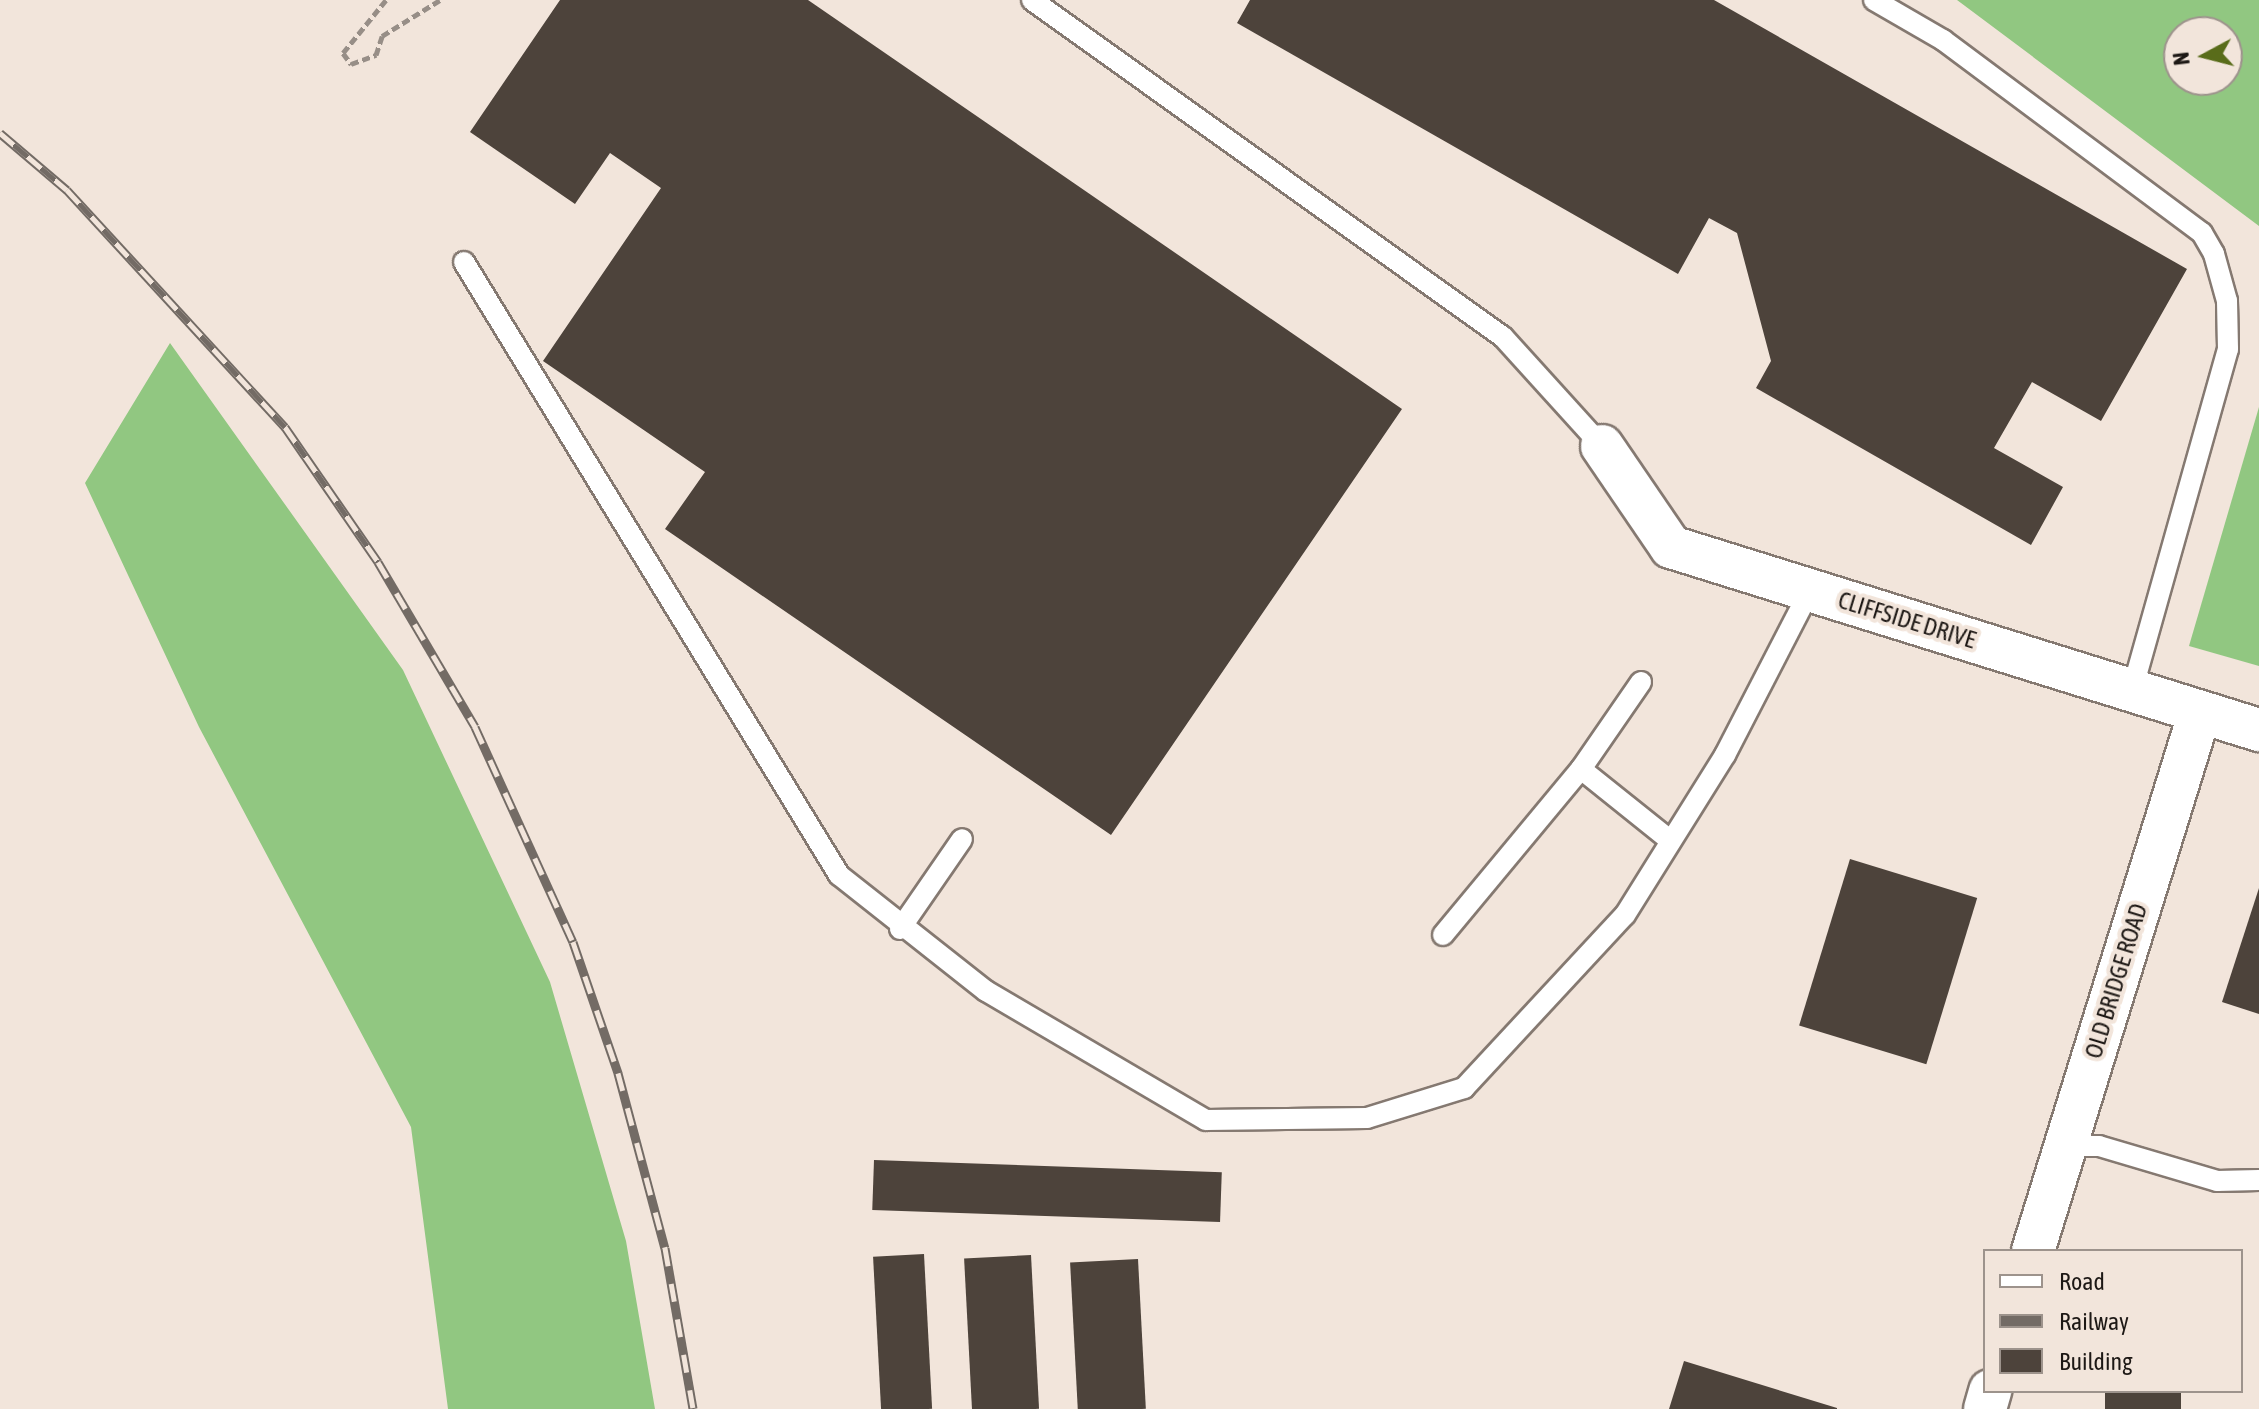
<!DOCTYPE html>
<style>
body{margin:0}
#map{position:relative;width:2259px;height:1409px;overflow:hidden;background:#f2e5db;font-family:"Asap Condensed",sans-serif}
div>[style]{position:absolute}
[style*='--x']{left:calc(var(--x)*1px);top:calc(var(--y)*1px);width:calc(var(--w)*1px);rotate:calc(var(--a)*1deg)}
.forest>*{inset:0;background:#91c781}
.building>*{inset:0;background:#4d433b;transform-origin:0 0}
.path>*{height:5px;margin-top:-2.5px;transform-origin:0;background:repeating-linear-gradient(90deg,#978e87 0 8px,transparent 0 12px)}
.roads{filter:drop-shadow(2px 0 #857971) drop-shadow(-2px 0 #857971) drop-shadow(0 2px #857971) drop-shadow(0 -2px #857971)}
.service>*{height:20px;margin:-10px;padding:0 10px;transform-origin:10px;border-radius:10px;background:#fff}
.minor>*{height:42px;margin:-21px;padding:0 21px;transform-origin:21px;border-radius:21px;background:#fff}
.rail>*{height:9px;margin-top:-4.5px;transform-origin:0;background:repeating-linear-gradient(90deg,#f2e5db 0 18px,#736b65 0 36px);box-sizing:border-box;border-block:2px solid #736b65}
span{translate:-50% -50%;white-space:nowrap;text-align:center;line-height:1.15;-webkit-text-stroke:8px #f2e5db;paint-order:stroke}
.street-label{font-size:24px;color:#1d1815}
.legend{position:absolute;left:1983px;top:1249px;width:260px;height:144px;box-sizing:border-box;background:#f2e5db;border:2px solid #9d938c;margin:0;padding:10px 14px;list-style:none;font-size:24px;color:#1d1815}
.legend li{display:flex;align-items:center;gap:16px;height:40px}
.legend b{width:40px;border:2px solid #9d938c}
.north{position:absolute;left:2163px;top:16px;width:80px;height:80px;box-sizing:border-box;background:#f2e5db;border:2px solid #9d938c;border-radius:50%;rotate:263deg;font-size:22px;font-weight:700;line-height:32px;text-align:center;color:#1d1815}
.north::after{content:'';display:block;margin:auto;width:28px;height:36px;background:#596c1a;clip-path:polygon(50% 0,100% 100%,50% 72%,0 100%)}
</style>
<div id="map">
<div class="forest">
<i style="clip-path:polygon(evenodd,1957px 0,2259px 0,2259px 226px,1957px 0,2179px 32px,2227px 32px,2227px 80px,2179px 80px,2179px 32px)"></i>
<i style="clip-path:polygon(170px 343px,403px 670px,550px 982px,626px 1241px,655px 1409px,448px 1409px,411px 1127px,199px 727px,85px 483px)"></i>
<i style="clip-path:polygon(2259px 407px,2259px 666px,2189px 646px)"></i>
</div>
<div class="building">
<i style="clip-path:polygon(560px 0,808px 0,1402px 409px,1111px 835px,665px 529px,705px 472px,543px 361px,661px 188px,610px 153px,575px 204px,470px 132px)"></i>
<i style="clip-path:polygon(1250px 0,1714px 0,2187px 269px,2101px 421px,2032px 382px,1994px 448px,2063px 487px,2031px 545px,1756px 388px,1771px 361px,1737px 233px,1709px 218px,1678px 274px,1237px 23px)"></i>
<i style="left:1850px;top:859px;width:133px;height:174px;rotate:17deg"></i>
<i style="clip-path:polygon(2259px 888px,2259px 1014px,2222px 1002px)"></i>
<i style="left:874px;top:1160px;width:348px;height:50px;rotate:2deg"></i>
<i style="left:924px;top:1254px;width:155px;height:51px;rotate:87deg"></i>
<i style="left:1031px;top:1255px;width:154px;height:67px;rotate:87deg"></i>
<i style="left:1138px;top:1259px;width:150px;height:68px;rotate:87deg"></i>
<i style="clip-path:polygon(1684px 1361px,1837px 1408px,1837px 1409px,1669px 1409px)"></i>
<i style="left:2105px;top:1391px;width:76px;height:19px"></i>
</div>
<div class="path">
<i style="--x:386;--y:0;--w:68;--a:129.1"></i>
<i style="--x:343;--y:53;--w:14;--a:54"></i>
<i style="--x:351;--y:64;--w:27;--a:-20"></i>
<i style="--x:376;--y:55;--w:20;--a:-72"></i>
<i style="--x:382;--y:36;--w:68;--a:-31.8"></i>
</div>
<div class="roads">
<div class="service">
<i style="--x:1032;--y:0;--w:579;--a:35.58"></i>
<i style="--x:1503;--y:337;--w:147;--a:47.8"></i>
<i style="--x:1874;--y:0;--w:80;--a:30.1"></i>
<i style="--x:1943;--y:40;--w:323;--a:36.7"></i>
<i style="--x:2202;--y:233;--w:24;--a:60"></i>
<i style="--x:2214;--y:254;--w:49;--a:74.5"></i>
<i style="--x:2227;--y:301;--w:48;--a:88.8"></i>
<i style="--x:2228;--y:349;--w:354;--a:105.7"></i>
<i style="--x:464;--y:262;--w:719;--a:58.54"></i>
<i style="--x:839;--y:875;--w:187;--a:38.3"></i>
<i style="--x:986;--y:991;--w:255;--a:30.4"></i>
<i style="--x:1206;--y:1120;--w:161;--a:-0.7"></i>
<i style="--x:1367;--y:1118;--w:102;--a:-17.2"></i>
<i style="--x:1464;--y:1088;--w:236;--a:-47.1"></i>
<i style="--x:1625;--y:915;--w:189;--a:-58"></i>
<i style="--x:1725;--y:755;--w:186;--a:-62.7"></i>
<i style="--x:1641;--y:682;--w:106;--a:124.6"></i>
<i style="--x:1581;--y:769;--w:115;--a:38.7"></i>
<i style="--x:900;--y:929;--w:109;--a:-55.4"></i>
<i style="--x:1443;--y:935;--w:216;--a:-50.3"></i>
<i style="--x:2065;--y:1146;--w:34;--a:0"></i>
<i style="--x:2099;--y:1146;--w:123;--a:16.5"></i>
<i style="--x:2217;--y:1181;--w:42;--a:-1.4"></i>
</div>
<div class="minor">
<i style="--x:1602;--y:446;--w:122;--a:55.7"></i>
<i style="--x:1671;--y:547;--w:616;--a:17.29"></i>
<i style="--x:2033;--y:1251;--w:564;--a:-72.79"></i>
<i style="--x:1985;--y:1409;--w:19;--a:-74"></i>
</div>
</div>
<div class="rail">
<i style="--x:0;--y:133;--w:88;--a:40.4"></i>
<i style="--x:67;--y:190;--w:322;--a:47.4"></i>
<i style="--x:285;--y:427;--w:164;--a:55.4"></i>
<i style="--x:378;--y:562;--w:191;--a:59.5"></i>
<i style="--x:475;--y:727;--w:236;--a:65.5"></i>
<i style="--x:573;--y:942;--w:139;--a:71"></i>
<i style="--x:618;--y:1073;--w:181;--a:75"></i>
<i style="--x:665;--y:1248;--w:163;--a:80.1"></i>
</div>
<div class="street-label">
<span style="left:1907px;top:620px;rotate:17deg">CLIFFSIDE DRIVE</span>
<span style="left:2116px;top:981px;rotate:-73deg">OLD BRIDGE ROAD</span>
</div>
<ul class="legend">
<li><b style="height:10px;background:#fff"></b>Road</li>
<li><b style="height:10px;background:#736b65"></b>Railway</li>
<li><b style="height:22px;background:#4d433b"></b>Building</li>
</ul>
<div class="north">N</div>
</div>
